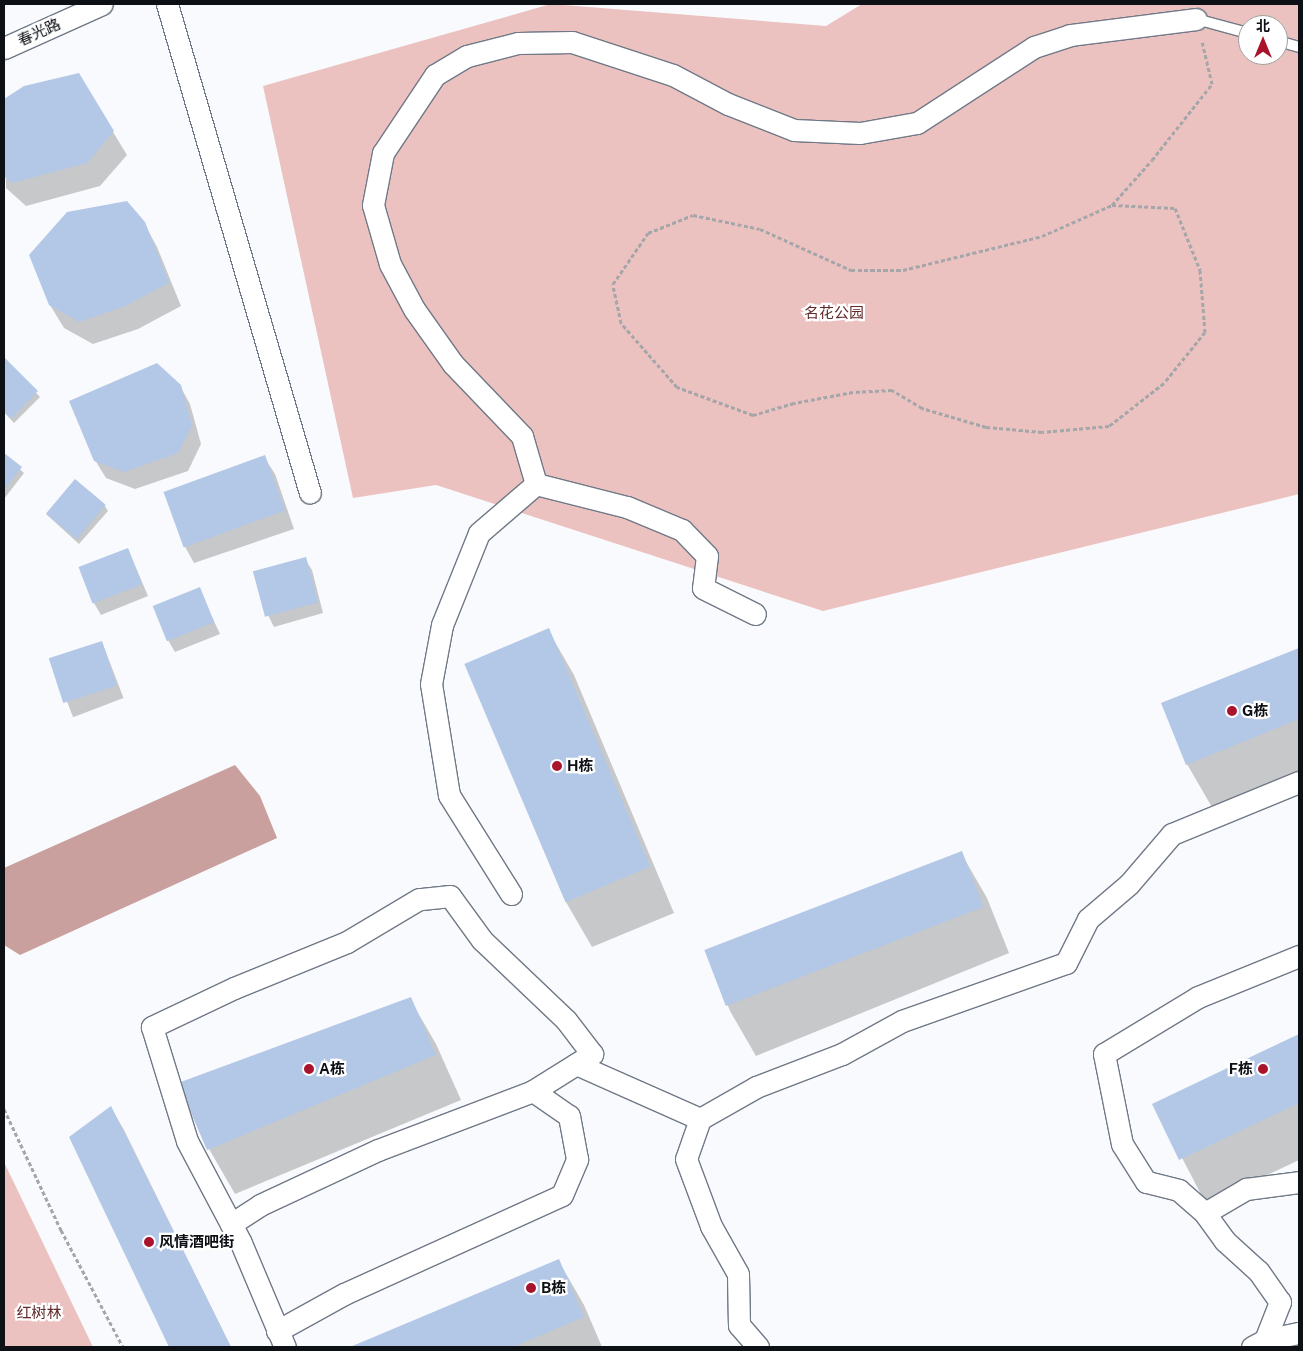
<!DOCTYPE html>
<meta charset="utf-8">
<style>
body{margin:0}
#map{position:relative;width:1303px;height:1351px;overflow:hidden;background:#f8fafd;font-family:"Public Sans","Noto Sans SC",sans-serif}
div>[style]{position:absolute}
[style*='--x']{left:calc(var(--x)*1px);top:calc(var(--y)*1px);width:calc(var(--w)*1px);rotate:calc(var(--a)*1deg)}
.green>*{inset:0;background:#ecc2c0}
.water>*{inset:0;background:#c9a09e}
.shadow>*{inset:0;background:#0003;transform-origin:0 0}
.building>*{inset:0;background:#b3c7e7;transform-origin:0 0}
.path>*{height:3px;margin-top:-1.5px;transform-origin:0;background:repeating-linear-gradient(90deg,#a4a6aa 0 4px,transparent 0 6.5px)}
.roads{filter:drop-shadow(1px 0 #707987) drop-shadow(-1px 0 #707987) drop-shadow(0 1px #707987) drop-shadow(0 -1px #707987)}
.lane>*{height:10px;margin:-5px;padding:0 5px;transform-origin:5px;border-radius:5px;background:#fff}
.street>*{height:21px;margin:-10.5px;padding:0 10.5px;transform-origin:10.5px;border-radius:10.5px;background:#fff}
.dots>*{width:14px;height:14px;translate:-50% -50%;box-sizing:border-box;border:2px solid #fff;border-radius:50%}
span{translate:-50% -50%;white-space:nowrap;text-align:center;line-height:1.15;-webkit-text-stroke:4.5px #fff;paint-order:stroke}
.street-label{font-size:15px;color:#0d1015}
.park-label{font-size:15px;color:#602a2b}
.poi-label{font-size:15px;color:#0d1015;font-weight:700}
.left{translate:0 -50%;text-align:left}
.right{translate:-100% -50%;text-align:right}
.frame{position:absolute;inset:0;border:5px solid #0d1015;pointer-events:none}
.north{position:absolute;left:1238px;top:15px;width:50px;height:50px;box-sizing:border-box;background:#fff;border:1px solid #9e9fa1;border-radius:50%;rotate:0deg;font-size:14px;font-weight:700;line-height:20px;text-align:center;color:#0d1015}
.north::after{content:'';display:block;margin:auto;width:18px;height:22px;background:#a9132b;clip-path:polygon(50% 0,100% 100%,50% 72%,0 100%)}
</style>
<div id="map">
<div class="green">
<i style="clip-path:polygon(evenodd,551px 4px,826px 26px,862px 4px,1299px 4px,1299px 494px,823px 611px,436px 485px,353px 498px,263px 86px,551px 4px,1248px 25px,1278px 25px,1278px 55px,1248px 55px,1248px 25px)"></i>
<i style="clip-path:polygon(4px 1162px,93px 1347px,4px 1347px)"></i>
</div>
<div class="water">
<i style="clip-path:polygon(235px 765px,260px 796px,277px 838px,20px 955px,4px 945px,4px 868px)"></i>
</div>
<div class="shadow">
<i style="clip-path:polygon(25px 87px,113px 132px,127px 155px,100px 186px,26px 206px,6px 188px,4px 101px)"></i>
<i style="clip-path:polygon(144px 223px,157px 247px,181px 306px,138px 329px,93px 344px,64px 328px,50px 305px)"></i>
<i style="clip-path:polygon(4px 359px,40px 397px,14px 423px,4px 412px)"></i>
<i style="clip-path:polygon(180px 386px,190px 404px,201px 444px,188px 471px,135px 489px,106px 478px,95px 460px)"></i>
<i style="clip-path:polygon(4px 455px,24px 473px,4px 499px)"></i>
<i style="clip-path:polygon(264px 457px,275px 474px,294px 529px,194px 563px,184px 545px)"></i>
<i style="clip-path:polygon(105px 506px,108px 511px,79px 544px,46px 514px)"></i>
<i style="clip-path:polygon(128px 549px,148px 596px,101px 615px,94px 603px)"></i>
<i style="clip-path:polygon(305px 559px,312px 570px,323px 613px,274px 627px,268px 615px)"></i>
<i style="clip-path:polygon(199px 589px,220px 634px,175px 652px,168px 640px)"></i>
<i style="clip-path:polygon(548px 630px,574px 675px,674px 913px,592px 947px,566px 902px)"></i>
<i style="left:102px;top:642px;width:60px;height:54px;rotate:69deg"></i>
<i style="clip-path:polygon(1299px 649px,1299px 775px,1213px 809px,1187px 764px,1163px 704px)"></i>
<i style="clip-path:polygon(961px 853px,987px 898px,1009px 953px,756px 1056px,730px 1011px,708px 956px)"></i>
<i style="clip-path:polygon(410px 999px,436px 1044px,461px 1100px,235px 1194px,209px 1149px,180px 1084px)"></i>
<i style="clip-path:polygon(1299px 1036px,1299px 1160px,1206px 1204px,1154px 1104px)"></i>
<i style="clip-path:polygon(111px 1108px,124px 1130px,231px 1347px,170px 1347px,70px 1137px)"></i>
<i style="clip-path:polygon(558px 1260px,584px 1305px,602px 1347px,353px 1347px)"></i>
</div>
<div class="building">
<i style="clip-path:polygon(79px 73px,114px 131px,87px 163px,12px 183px,4px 176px,4px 99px,24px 86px)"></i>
<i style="clip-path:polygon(127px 201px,145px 222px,169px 283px,125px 306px,79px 322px,49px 305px,29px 255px,67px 212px)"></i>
<i style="clip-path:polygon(4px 357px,38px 391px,11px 419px,4px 412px)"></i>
<i style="clip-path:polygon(157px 363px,181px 385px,192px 426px,178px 453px,124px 472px,94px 461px,69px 401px)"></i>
<i style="clip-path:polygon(4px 453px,22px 467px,4px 490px)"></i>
<i style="left:265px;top:455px;width:59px;height:108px;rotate:70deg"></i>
<i style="left:75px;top:479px;width:40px;height:45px;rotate:40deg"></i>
<i style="left:128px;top:548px;width:39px;height:53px;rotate:69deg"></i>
<i style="left:306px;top:557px;width:47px;height:55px;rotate:75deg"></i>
<i style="left:200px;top:587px;width:38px;height:51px;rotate:68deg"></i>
<i style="left:549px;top:628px;width:259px;height:92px;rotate:67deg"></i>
<i style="left:102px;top:641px;width:47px;height:56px;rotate:72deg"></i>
<i style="clip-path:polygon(1299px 648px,1299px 719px,1186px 765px,1161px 703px)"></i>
<i style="left:962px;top:851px;width:60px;height:276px;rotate:69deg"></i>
<i style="clip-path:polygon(411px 997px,436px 1055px,207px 1150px,178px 1083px)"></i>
<i style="clip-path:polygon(1299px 1034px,1299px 1103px,1179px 1160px,1152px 1104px)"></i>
<i style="clip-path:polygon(111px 1106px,231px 1347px,169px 1347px,69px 1137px)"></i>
<i style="clip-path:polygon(559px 1259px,584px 1317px,513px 1347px,350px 1347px)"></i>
</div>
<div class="path">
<i style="--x:1112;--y:205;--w:63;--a:2.7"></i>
<i style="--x:1175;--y:208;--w:67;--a:68"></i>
<i style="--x:1200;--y:270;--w:62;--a:85.4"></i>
<i style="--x:1205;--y:332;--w:65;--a:128.8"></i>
<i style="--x:1164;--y:383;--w:70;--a:142"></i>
<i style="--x:1109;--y:426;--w:67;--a:174.9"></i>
<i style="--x:1042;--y:432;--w:56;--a:-174.9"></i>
<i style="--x:986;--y:427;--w:67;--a:-163.5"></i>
<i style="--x:922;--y:408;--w:35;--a:-149"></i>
<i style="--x:892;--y:390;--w:39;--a:177"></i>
<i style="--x:853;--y:392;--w:60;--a:169.4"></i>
<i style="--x:794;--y:403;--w:43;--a:163.7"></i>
<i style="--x:753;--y:415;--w:81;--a:-159.8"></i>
<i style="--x:677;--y:387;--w:85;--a:-131.2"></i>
<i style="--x:621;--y:323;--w:40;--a:-102"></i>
<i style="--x:613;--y:284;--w:62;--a:-55.5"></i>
<i style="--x:648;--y:233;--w:48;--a:-21.8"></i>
<i style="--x:693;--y:215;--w:68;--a:11.8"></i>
<i style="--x:760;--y:229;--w:100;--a:24.3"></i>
<i style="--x:851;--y:270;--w:52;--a:0"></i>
<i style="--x:903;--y:270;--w:143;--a:-13.7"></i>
<i style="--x:1042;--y:236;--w:77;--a:-23.9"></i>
<i style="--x:1112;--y:205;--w:60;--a:-48.4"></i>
<i style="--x:1152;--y:160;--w:97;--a:-51.7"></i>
<i style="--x:1212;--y:84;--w:44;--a:-103.1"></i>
<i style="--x:4;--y:1109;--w:134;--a:64.8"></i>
<i style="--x:61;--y:1230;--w:132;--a:62.1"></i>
</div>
<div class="roads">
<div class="lane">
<i style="--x:1196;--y:19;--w:54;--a:15.1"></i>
<i style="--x:1278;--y:41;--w:22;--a:16"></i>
</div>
<div class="street">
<i style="--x:167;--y:4;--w:509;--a:73.7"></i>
<i style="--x:4;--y:48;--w:107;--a:-24.2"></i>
<i style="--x:536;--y:484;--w:50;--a:-106.3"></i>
<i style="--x:522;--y:436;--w:100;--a:-133.8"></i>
<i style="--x:453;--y:364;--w:67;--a:-125.3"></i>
<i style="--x:414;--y:309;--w:51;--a:-118.1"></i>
<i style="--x:390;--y:264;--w:61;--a:-106.1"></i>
<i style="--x:373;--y:205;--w:53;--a:-79.1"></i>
<i style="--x:383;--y:153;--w:94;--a:-56.3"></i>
<i style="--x:435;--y:75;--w:37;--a:-31"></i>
<i style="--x:467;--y:56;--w:53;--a:-14.3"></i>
<i style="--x:518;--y:43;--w:54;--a:-1.1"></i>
<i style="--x:572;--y:42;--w:106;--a:18.1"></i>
<i style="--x:673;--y:75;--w:62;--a:27.8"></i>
<i style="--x:728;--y:104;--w:71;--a:21.5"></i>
<i style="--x:794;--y:130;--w:66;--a:2.6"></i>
<i style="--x:860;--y:133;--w:58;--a:-10"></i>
<i style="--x:917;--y:123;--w:140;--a:-33"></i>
<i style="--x:1034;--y:47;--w:38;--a:-18"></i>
<i style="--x:1070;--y:35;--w:127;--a:-7.2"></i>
<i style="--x:511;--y:894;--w:117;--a:-122.1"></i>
<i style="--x:449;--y:795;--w:112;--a:-99.2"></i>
<i style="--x:431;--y:684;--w:60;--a:-79.4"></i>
<i style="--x:442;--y:625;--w:99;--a:-68.1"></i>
<i style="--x:479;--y:533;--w:75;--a:-40.7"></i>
<i style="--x:536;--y:484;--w:94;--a:14.2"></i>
<i style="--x:627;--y:507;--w:60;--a:22.7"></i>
<i style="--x:682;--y:530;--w:36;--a:46"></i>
<i style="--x:707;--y:556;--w:32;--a:97"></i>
<i style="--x:703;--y:588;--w:58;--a:26.6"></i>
<i style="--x:576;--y:1064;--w:136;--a:23.9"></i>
<i style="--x:700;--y:1119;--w:42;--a:109.3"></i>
<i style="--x:686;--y:1159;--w:72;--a:69.5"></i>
<i style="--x:711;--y:1226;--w:55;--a:60.6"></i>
<i style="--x:738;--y:1274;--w:51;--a:88.9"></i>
<i style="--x:739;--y:1325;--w:29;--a:49"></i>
<i style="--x:700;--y:1119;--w:64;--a:-29.7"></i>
<i style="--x:756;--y:1087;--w:92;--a:-21"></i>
<i style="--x:842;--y:1054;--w:68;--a:-28.8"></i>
<i style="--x:902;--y:1021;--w:174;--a:-19.5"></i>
<i style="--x:1066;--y:963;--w:49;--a:-63.4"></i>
<i style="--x:1088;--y:919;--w:54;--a:-40.5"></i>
<i style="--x:1129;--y:884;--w:66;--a:-49.3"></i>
<i style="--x:1172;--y:834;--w:137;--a:-22.3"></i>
<i style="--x:1205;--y:1213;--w:48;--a:-30.3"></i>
<i style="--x:1246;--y:1189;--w:53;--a:-7.5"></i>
<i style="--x:231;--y:1224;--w:35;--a:-33"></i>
<i style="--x:260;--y:1205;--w:130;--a:-25"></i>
<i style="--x:378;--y:1150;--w:166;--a:-20.8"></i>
<i style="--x:533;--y:1091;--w:70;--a:-32.1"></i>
<i style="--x:592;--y:1054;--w:43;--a:-127.4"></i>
<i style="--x:566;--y:1020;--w:116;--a:-136.4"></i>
<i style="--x:482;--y:940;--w:54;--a:-126"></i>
<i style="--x:450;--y:896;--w:31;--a:174"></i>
<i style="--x:419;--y:899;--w:84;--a:149.2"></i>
<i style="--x:347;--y:942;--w:122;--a:157.8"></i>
<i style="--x:234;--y:988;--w:91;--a:154.6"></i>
<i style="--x:152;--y:1027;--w:119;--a:72.9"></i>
<i style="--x:187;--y:1141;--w:94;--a:62.1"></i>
<i style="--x:231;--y:1224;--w:21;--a:62"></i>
<i style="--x:241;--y:1243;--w:113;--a:67.1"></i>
<i style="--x:277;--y:1331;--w:77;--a:-28.9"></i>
<i style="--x:344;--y:1294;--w:239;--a:-24.4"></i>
<i style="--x:562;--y:1195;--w:39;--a:-67"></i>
<i style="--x:577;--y:1159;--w:44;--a:-100.5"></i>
<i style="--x:569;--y:1116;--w:44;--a:-145.2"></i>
<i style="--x:1265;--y:1340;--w:35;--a:-12"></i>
<i style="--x:1252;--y:1347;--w:15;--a:-28"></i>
<i style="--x:1265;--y:1340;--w:41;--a:-68.5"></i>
<i style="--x:1280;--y:1302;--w:38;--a:-125"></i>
<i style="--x:1258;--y:1271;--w:45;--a:-137.7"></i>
<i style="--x:1225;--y:1241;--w:34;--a:-126"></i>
<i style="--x:1205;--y:1213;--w:35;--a:-139"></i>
<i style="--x:1179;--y:1190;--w:34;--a:-166"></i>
<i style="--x:1146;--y:1182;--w:45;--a:-122.3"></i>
<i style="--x:1122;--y:1144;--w:92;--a:-101.3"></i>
<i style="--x:1104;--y:1054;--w:110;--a:-31.2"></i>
<i style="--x:1198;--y:997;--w:109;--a:-22.1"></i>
</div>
</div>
<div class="dots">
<i style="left:1232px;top:711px;background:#a9132b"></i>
<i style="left:557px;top:766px;background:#a9132b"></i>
<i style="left:309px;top:1069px;background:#a9132b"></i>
<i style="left:1263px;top:1069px;background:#a9132b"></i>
<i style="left:149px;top:1242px;background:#a9132b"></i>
<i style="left:531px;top:1288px;background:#a9132b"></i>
</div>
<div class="street-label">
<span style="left:39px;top:32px;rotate:-24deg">春光路</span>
</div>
<div class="park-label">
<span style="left:834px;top:313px">名花公园</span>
<span style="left:39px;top:1313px">红树林</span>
</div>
<div class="poi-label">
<span class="left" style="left:1242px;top:711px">G栋</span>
<span class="left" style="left:567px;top:766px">H栋</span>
<span class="left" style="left:319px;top:1069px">A栋</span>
<span class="right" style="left:1253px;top:1069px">F栋</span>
<span class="left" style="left:159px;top:1242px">风情酒吧街</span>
<span class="left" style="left:541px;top:1288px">B栋</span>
</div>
<div class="frame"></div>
<div class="north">北</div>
</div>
